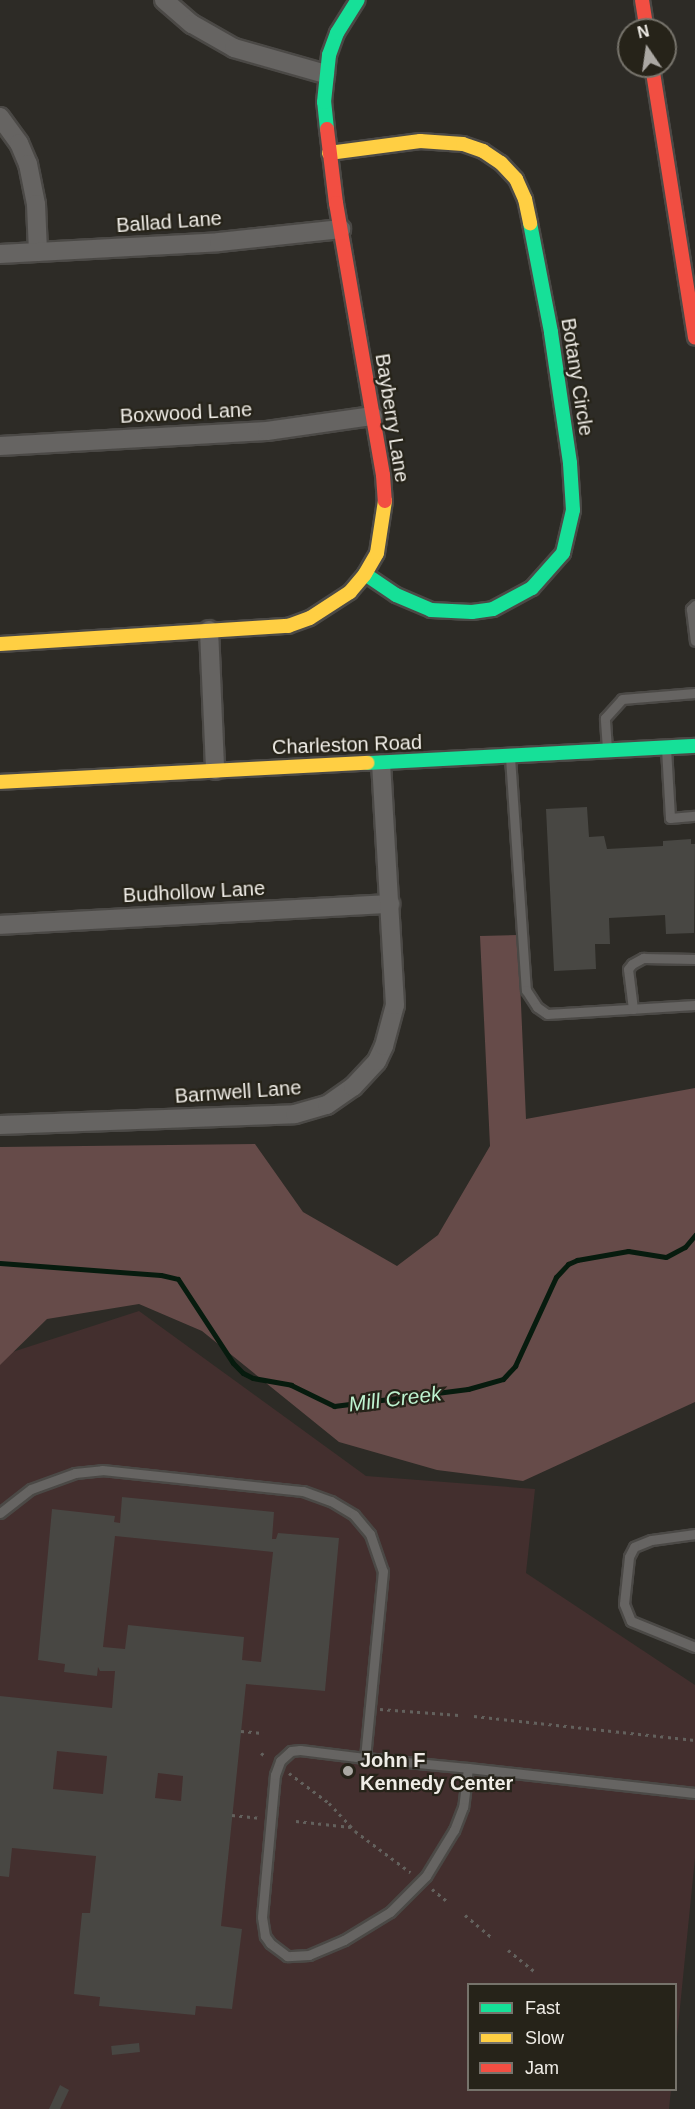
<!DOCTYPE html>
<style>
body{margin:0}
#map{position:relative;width:695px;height:2109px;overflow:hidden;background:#2d2b26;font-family:Arial,sans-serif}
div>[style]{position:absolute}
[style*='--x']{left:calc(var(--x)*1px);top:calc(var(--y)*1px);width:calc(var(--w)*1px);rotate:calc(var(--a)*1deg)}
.green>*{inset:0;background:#432f2e}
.forest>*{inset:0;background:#664b49}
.stream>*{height:5px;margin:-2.5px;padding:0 2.5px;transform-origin:2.5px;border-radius:2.5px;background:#071b0e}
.building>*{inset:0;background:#484743;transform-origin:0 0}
.path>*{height:3px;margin-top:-1.5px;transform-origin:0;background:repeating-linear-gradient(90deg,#63615d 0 3px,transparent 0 7.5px)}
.roads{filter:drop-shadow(2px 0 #4b4946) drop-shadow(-2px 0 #4b4946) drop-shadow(0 2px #4b4946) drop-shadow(0 -2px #4b4946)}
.lane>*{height:9px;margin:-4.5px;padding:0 4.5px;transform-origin:4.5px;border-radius:4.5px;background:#666462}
.street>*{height:18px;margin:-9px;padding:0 9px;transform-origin:9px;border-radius:9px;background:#666462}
.fast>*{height:14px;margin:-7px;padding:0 7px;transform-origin:7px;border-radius:7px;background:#16e098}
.slow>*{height:14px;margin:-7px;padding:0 7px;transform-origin:7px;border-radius:7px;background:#ffcf43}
.jam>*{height:14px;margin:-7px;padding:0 7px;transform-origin:7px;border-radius:7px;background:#f24e42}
.dots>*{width:16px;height:16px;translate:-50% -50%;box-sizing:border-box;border:3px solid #262319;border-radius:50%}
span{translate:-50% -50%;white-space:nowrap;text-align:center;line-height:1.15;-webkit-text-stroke:4.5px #262319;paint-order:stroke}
.street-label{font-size:20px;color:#efece6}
.poi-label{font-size:20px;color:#efece6;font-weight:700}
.left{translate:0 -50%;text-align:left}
.water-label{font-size:21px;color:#bef3d0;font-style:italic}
.legend{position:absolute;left:467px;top:1983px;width:210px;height:108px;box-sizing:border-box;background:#262319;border:2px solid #76736b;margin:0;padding:8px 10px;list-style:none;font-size:18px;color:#efece6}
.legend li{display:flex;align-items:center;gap:12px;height:30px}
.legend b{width:30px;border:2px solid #76736b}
.north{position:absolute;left:617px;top:18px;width:60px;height:60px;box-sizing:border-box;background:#262319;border:2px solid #76736b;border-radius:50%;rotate:347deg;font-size:16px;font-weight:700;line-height:24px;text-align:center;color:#efece6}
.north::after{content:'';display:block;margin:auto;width:21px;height:27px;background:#aba8a3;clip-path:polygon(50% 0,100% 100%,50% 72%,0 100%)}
</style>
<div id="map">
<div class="green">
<i style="clip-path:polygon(139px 1311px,366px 1476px,535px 1489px,526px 1573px,695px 1685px,695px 1858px,676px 2047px,676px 1984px,468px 1984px,468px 2090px,671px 2090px,669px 2109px,0 2109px,0 1356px)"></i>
</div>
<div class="forest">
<i style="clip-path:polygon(518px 935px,526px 1119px,695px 1088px,695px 1402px,523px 1481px,437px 1470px,339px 1442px,202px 1331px,139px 1304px,47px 1319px,0 1365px,0 1147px,255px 1144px,303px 1212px,397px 1266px,438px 1235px,490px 1146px,480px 936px)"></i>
</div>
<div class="stream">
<i style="--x:0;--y:1263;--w:161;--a:4.3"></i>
<i style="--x:161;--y:1275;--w:17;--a:13"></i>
<i style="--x:178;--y:1279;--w:100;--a:56.8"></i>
<i style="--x:233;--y:1363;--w:14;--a:45"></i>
<i style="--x:243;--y:1373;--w:11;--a:27"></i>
<i style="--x:253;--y:1378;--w:39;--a:10"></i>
<i style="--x:291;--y:1385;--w:48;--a:26"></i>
<i style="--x:334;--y:1406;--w:135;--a:-7.2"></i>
<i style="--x:468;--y:1389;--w:36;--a:-16"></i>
<i style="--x:503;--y:1379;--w:18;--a:-47"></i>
<i style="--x:515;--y:1366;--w:98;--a:-65.3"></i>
<i style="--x:556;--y:1277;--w:18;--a:-47"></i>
<i style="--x:568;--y:1264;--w:10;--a:-24"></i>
<i style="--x:577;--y:1260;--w:52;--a:-10"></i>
<i style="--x:628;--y:1251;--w:38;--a:9"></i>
<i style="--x:666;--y:1257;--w:21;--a:-28"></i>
<i style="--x:685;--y:1247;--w:16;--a:-50"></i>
</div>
<div class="building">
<i style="clip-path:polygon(587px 807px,589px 837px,604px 836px,607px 849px,663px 846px,663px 841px,691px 839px,691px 844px,695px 844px,694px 933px,666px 934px,665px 915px,609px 918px,610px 944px,595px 944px,596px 969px,554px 971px,546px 809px)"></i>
<i style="clip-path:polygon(evenodd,122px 1497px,274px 1512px,272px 1539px,276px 1539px,278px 1533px,339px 1538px,325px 1691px,246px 1684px,221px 1926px,242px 1929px,232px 2009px,196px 2006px,195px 2015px,99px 2006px,100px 1997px,74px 1994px,82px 1913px,90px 1913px,96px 1856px,12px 1848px,9px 1877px,0 1876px,0 1696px,112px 1708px,115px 1671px,100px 1671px,98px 1667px,97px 1676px,64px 1672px,65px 1664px,38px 1660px,52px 1509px,115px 1516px,114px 1522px,120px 1523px,122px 1497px,115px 1536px,273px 1552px,261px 1662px,242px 1660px,244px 1637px,128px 1625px,125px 1649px,103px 1647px,115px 1536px,122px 1497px,57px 1751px,107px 1756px,103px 1794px,53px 1789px,57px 1751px,122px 1497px,158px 1773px,183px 1776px,181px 1801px,155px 1798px,158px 1773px)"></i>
<i style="left:139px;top:2043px;width:9px;height:28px;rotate:84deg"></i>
<i style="clip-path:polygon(60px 2085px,69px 2090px,60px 2109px,49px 2109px)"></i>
</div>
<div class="path">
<i style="--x:380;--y:1709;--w:79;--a:4.3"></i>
<i style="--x:474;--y:1716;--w:222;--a:6.2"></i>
<i style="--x:241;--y:1731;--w:22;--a:5"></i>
<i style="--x:261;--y:1753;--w:7;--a:34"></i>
<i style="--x:289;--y:1773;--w:50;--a:36.9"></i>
<i style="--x:329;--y:1803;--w:38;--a:47"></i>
<i style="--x:355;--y:1831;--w:69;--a:36.7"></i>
<i style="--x:232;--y:1815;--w:28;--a:6"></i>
<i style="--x:296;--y:1821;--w:55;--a:6.2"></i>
<i style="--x:432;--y:1889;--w:21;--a:39"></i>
<i style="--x:465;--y:1915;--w:34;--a:40"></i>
<i style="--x:508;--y:1950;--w:33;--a:39"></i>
</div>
<div class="roads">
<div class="lane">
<i style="--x:695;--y:605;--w:6;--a:135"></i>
<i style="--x:691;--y:609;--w:32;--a:83"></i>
<i style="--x:666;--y:748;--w:70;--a:86.7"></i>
<i style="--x:670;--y:818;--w:25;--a:-5"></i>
<i style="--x:607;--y:749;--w:31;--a:-94"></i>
<i style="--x:605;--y:718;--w:25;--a:-48"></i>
<i style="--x:622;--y:699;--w:73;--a:-4.7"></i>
<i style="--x:510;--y:757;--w:234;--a:86.1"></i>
<i style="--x:526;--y:990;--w:20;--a:57"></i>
<i style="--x:537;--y:1007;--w:12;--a:35"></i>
<i style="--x:547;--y:1014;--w:148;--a:-3.5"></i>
<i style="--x:633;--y:1009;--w:40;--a:-97.1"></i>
<i style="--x:628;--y:969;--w:6;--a:-51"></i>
<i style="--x:632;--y:964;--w:13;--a:-29"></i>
<i style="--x:643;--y:958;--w:52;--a:1.1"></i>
<i style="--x:0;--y:1513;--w:39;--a:-38"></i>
<i style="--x:31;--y:1489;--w:47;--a:-20"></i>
<i style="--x:75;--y:1473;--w:27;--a:-6"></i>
<i style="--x:102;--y:1470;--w:202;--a:6"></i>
<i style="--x:303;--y:1491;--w:30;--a:20"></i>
<i style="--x:331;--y:1501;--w:27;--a:31"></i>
<i style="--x:354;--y:1515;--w:25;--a:50"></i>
<i style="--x:370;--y:1534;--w:39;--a:71"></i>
<i style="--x:383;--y:1571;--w:188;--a:95.5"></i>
<i style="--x:695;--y:1534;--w:44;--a:172.2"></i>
<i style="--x:651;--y:1540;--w:18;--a:158"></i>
<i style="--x:634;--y:1547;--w:11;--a:117"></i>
<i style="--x:629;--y:1557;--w:47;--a:96.1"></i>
<i style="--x:624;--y:1604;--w:18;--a:68"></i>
<i style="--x:631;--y:1621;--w:69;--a:22.1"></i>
<i style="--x:468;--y:1768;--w:39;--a:97"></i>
<i style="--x:463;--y:1807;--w:25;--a:111"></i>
<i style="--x:454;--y:1830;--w:54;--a:121.3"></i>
<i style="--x:426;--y:1876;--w:51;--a:135"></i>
<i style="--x:390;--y:1912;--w:54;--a:148.7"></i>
<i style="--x:344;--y:1940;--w:38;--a:157"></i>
<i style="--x:309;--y:1955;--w:22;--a:177"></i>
<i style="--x:287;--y:1956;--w:21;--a:-143"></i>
<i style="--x:270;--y:1943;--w:9;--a:-126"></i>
<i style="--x:265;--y:1936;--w:19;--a:-99"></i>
<i style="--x:262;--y:1917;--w:143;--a:-84.8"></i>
<i style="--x:275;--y:1775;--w:15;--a:-70"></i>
<i style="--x:280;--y:1761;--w:15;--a:-42"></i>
<i style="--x:291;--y:1751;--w:9;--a:-6"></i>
<i style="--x:300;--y:1750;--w:65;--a:7"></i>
<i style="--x:365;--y:1758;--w:103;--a:5.5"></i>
<i style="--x:468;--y:1768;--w:228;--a:6.3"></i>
</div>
<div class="street">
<i style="--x:164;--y:0;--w:37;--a:41"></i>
<i style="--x:192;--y:24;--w:48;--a:29.7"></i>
<i style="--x:234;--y:48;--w:95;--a:15.9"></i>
<i style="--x:0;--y:117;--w:32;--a:54"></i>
<i style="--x:19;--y:143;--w:23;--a:67"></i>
<i style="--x:28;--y:164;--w:41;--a:78.7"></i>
<i style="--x:36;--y:204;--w:48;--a:87.6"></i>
<i style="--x:0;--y:254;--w:219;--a:-3.1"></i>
<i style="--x:219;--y:242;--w:123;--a:-6.1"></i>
<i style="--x:0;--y:446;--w:267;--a:-3.2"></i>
<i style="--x:267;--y:431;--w:107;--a:-8.1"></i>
<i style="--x:209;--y:630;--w:140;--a:87.5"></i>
<i style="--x:0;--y:925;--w:391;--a:-3.1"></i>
<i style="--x:0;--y:1125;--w:295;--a:-2.1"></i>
<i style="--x:295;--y:1114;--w:33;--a:-16"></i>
<i style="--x:327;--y:1105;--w:32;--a:-35"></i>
<i style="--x:353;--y:1087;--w:35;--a:-47"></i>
<i style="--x:377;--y:1061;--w:17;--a:-65"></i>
<i style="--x:384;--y:1046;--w:42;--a:-75"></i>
<i style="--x:395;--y:1005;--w:241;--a:-93.3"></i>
</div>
<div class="fast">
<i style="--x:327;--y:129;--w:27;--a:-96"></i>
<i style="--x:324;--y:102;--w:47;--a:-83.9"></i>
<i style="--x:329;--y:55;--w:23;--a:-70"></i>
<i style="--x:337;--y:33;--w:39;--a:-58"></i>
<i style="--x:365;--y:574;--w:37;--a:34"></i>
<i style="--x:396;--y:595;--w:38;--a:23"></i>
<i style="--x:431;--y:610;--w:41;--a:2.8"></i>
<i style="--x:472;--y:612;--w:21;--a:-8"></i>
<i style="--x:493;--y:609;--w:44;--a:-28.3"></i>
<i style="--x:532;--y:588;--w:47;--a:-48.5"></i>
<i style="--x:563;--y:553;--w:44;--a:-76.9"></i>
<i style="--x:573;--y:510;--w:47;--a:-93.7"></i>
<i style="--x:570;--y:463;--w:132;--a:-98.3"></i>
<i style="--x:551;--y:332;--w:111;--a:-100.9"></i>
<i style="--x:368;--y:763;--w:327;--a:-3"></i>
</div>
<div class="slow">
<i style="--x:329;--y:153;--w:92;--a:-7.5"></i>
<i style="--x:420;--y:141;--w:43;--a:4"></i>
<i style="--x:463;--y:144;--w:21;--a:19"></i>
<i style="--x:483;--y:151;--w:22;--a:34"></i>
<i style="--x:501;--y:163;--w:22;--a:47"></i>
<i style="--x:516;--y:179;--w:22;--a:66"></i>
<i style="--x:525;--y:199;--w:25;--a:78"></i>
<i style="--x:0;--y:644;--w:289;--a:-3.6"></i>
<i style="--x:288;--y:626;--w:23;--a:-20"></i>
<i style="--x:310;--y:618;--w:48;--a:-33"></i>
<i style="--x:350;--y:592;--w:23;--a:-50"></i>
<i style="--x:365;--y:574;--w:24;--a:-60"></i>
<i style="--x:377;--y:553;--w:53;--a:-81.3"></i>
<i style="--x:0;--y:782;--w:368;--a:-3"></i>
</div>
<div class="jam">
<i style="--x:642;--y:0;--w:30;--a:81"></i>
<i style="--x:652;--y:66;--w:275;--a:81"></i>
<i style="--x:327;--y:129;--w:75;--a:83.1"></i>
<i style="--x:336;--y:203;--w:276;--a:80.2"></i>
<i style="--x:383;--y:475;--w:26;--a:86"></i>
</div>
</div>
<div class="dots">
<i style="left:348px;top:1771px;background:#aba8a3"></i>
</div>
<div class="street-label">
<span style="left:169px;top:222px;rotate:-4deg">Ballad Lane</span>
<span style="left:577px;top:377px;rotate:81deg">Botany Circle</span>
<span style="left:186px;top:413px;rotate:-3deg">Boxwood Lane</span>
<span style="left:392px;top:418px;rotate:81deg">Bayberry Lane</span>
<span style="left:347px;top:745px;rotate:-2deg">Charleston Road</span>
<span style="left:194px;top:892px;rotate:-3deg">Budhollow Lane</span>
<span style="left:238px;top:1092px;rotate:-4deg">Barnwell Lane</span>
</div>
<div class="poi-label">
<span class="left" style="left:360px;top:1772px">John F<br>Kennedy Center</span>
</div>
<div class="water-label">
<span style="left:395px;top:1399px;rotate:-7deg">Mill Creek</span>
</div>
<ul class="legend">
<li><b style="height:8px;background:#16e098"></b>Fast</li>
<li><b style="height:8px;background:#ffcf43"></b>Slow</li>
<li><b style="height:8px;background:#f24e42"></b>Jam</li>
</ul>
<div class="north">N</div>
</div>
